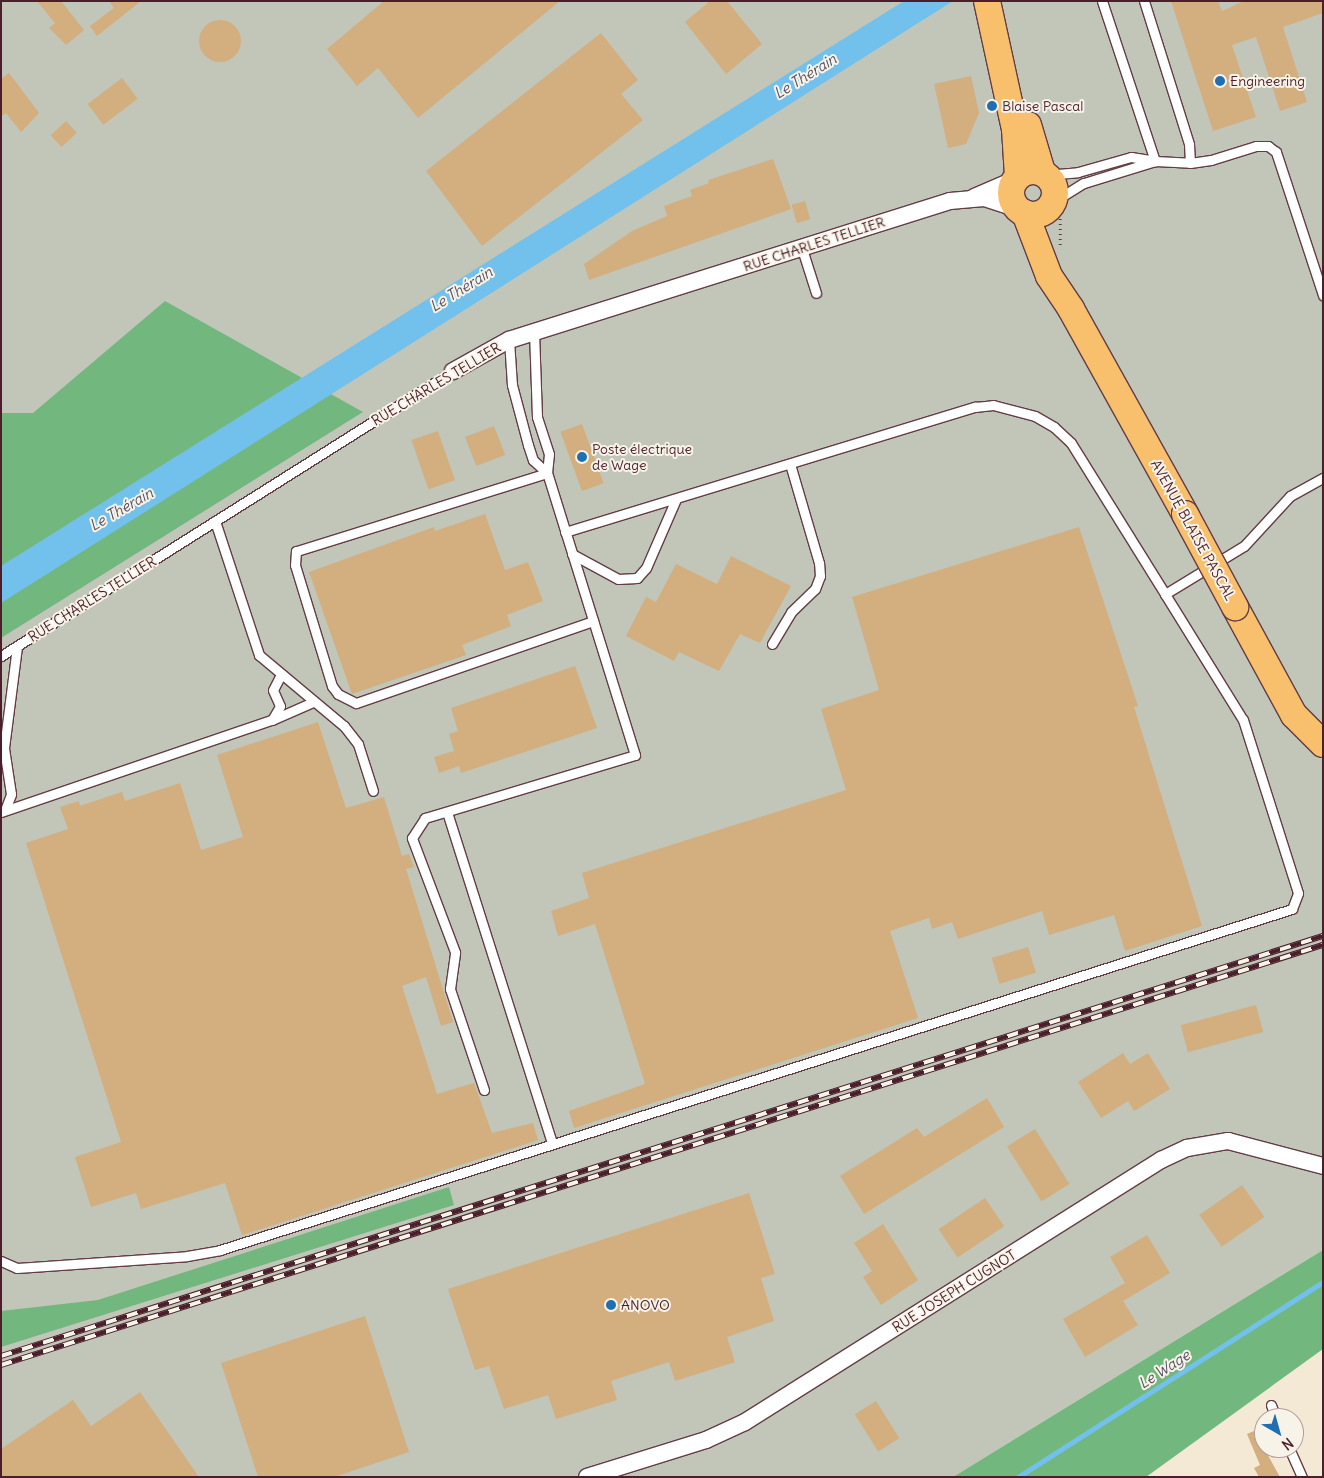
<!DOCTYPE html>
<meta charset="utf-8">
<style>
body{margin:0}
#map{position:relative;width:1324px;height:1478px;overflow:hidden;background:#f3e9d4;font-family:Delius,sans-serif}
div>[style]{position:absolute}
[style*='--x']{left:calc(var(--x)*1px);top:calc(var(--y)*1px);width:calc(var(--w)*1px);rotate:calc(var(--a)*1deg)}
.industrial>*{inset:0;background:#c1c6b9}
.forest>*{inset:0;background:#72b87e}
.water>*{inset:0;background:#71c1ec}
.stream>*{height:4.5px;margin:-2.25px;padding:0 2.25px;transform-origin:2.25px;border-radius:2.25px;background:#71c1ec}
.building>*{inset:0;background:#d3ae7e;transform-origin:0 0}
.round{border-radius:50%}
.path>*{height:2.5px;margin-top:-1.25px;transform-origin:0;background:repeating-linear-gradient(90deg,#633d44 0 1px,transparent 0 5px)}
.roads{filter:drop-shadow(1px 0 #633d44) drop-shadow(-1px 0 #633d44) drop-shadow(0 1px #633d44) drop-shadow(0 -1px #633d44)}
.service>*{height:9px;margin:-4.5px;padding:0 4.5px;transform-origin:4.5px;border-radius:4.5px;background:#fff}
.minor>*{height:16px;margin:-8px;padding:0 8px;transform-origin:8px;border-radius:8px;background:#fff}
.primary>*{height:26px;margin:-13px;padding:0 13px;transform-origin:13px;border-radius:13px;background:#f8bf6c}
.primary>.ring{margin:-13px;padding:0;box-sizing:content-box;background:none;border:26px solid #f8bf6c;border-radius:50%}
.rail>*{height:5.5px;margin-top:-2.75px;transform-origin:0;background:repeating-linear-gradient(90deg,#f7f3e8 0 11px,#4a1f2b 0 22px);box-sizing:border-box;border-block:1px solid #4a1f2b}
.bridges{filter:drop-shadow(1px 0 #633d44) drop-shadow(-1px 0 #633d44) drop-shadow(0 1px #633d44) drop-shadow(0 -1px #633d44)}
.primary-bridge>*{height:26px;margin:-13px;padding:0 13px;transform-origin:13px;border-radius:13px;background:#f8bf6c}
.dots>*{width:14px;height:14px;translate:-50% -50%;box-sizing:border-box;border:2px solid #f7f3e8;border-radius:50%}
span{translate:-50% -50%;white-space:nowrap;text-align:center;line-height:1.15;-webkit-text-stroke:4px #f7f3e8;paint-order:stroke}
.poi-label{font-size:14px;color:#4a1f2b}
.left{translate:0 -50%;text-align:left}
.street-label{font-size:14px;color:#4a1f2b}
.water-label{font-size:15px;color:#565065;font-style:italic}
.frame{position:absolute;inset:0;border:2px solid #4a1f2b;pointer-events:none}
.north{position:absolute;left:1254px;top:1408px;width:50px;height:50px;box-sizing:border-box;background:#f7f3e8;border:1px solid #b29e9c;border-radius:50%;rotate:142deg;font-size:14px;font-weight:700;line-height:20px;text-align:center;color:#4a1f2b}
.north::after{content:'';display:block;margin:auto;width:18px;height:22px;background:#1f6fb2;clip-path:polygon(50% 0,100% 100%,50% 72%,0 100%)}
</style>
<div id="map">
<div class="industrial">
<i style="clip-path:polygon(1px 1px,1323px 1px,1323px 1250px,953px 1477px,1px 1477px)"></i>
</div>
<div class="forest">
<i style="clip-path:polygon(165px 301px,363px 412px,1px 638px,1px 413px,33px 413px)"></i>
<i style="clip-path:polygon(449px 1187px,454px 1205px,1px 1347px,1px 1311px,98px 1300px)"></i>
<i style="clip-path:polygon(1323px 1250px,1323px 1349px,1146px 1477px,953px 1477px)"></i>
</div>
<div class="water">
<i style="clip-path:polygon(904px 1px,953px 1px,1px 603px,1px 566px)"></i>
</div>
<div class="stream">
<i style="--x:1018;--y:1477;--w:362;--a:-32.6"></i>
</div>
<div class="building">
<i style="clip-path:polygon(37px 1px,61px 1px,84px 30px,66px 45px,49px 28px,55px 23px)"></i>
<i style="clip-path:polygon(109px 1px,141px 1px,97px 36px,90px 26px,114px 8px)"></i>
<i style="clip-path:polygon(384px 1px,560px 1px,418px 118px,378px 68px,357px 86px,327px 49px)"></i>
<i style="clip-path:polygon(710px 1px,727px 1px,762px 44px,726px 74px,685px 22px)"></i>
<i style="clip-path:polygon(1171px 1px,1218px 1px,1222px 11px,1244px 1px,1323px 1px,1323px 13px,1283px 27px,1307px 102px,1280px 111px,1256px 37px,1232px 45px,1256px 117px,1213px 131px)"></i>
<i class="round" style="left:199px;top:20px;width:42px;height:42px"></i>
<i style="clip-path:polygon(601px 33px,638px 80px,621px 94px,643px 120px,482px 246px,426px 171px)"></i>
<i style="clip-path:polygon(9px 73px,39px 113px,21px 132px,6px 113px,1px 116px,1px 79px)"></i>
<i style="clip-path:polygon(971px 76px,979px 113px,966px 144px,948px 148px,934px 84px)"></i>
<i style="left:122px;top:78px;width:26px;height:43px;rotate:53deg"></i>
<i style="left:66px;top:121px;width:16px;height:21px;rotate:47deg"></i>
<i style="clip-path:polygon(773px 159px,791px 209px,589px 280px,584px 264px,632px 231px,667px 216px,664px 206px,692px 196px,690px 190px,709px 183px,708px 180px)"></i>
<i style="left:805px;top:201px;width:19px;height:14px;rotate:74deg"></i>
<i style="left:582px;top:424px;width:63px;height:23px;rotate:70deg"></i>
<i style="left:494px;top:426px;width:31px;height:31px;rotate:69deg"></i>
<i style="left:438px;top:431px;width:52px;height:28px;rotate:71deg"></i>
<i style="clip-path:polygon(485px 514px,505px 570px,528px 562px,543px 601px,507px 615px,511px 626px,462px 645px,466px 655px,352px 694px,309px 572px,434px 527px,435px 531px)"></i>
<i style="clip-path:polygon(1079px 527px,1138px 706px,1134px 707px,1202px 926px,1125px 951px,1114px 915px,1049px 935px,1042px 911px,958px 939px,952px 922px,932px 929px,929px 918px,890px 931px,918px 1018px,574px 1128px,569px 1111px,645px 1084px,595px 924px,558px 936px,551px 911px,589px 898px,582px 873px,846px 790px,821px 709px,879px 690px,852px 597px)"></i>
<i style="clip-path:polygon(731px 556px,791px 586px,760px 643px,740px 634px,719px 671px,679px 652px,674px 661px,626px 636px,646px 597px,656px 602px,676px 564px,717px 584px)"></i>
<i style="clip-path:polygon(575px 666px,597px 728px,461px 773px,459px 766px,439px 773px,434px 757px,454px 751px,449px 734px,458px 731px,451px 708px)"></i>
<i style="clip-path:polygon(318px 722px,346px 808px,384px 797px,402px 856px,409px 854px,414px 867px,406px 869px,453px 1022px,441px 1026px,426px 977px,402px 986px,437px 1094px,474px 1083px,492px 1133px,533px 1123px,538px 1140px,242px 1235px,225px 1183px,141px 1209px,136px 1193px,91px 1207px,75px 1157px,121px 1142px,26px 843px,68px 829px,60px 807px,79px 801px,80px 806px,122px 792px,125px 801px,180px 783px,201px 850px,243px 837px,217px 755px)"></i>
<i style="left:1028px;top:947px;width:27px;height:38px;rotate:73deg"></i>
<i style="left:1256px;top:1005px;width:28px;height:78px;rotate:75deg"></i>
<i style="clip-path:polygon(1123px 1053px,1130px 1064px,1148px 1053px,1170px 1089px,1134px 1111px,1128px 1101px,1101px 1118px,1078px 1082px)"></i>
<i style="clip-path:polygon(987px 1098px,1004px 1127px,864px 1214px,840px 1176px,917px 1128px,924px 1137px)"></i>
<i style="left:1035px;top:1129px;width:65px;height:33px;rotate:58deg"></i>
<i style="left:1242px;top:1185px;width:39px;height:52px;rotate:55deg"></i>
<i style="clip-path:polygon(749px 1193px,775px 1274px,761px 1278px,774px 1321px,727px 1337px,735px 1362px,675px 1381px,669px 1362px,611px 1381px,617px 1400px,556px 1419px,548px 1395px,504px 1409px,489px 1366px,475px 1370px,448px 1289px)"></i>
<i style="left:985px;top:1198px;width:34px;height:56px;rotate:56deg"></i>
<i style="clip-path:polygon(883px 1224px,918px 1280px,881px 1305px,863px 1277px,872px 1271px,854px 1243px)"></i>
<i style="clip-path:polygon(1147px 1235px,1170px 1273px,1123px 1301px,1138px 1325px,1085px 1357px,1063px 1319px,1125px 1283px,1110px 1257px)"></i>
<i style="clip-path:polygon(365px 1316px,409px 1452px,334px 1477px,258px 1477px,221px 1363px)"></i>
<i style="clip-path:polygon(140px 1392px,199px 1477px,1px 1477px,1px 1449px,73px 1400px,91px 1426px)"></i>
<i style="left:876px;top:1401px;width:44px;height:25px;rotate:58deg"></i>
<i style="clip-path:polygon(1261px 1428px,1264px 1448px,1280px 1477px,1259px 1477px,1254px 1468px,1260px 1465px,1247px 1434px)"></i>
</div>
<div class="path">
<i style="--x:1060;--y:245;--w:35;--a:-90"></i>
</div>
<div class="roads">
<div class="service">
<i style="--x:1102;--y:1;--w:169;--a:71.7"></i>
<i style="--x:1155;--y:161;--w:35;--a:3"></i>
<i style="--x:1144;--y:1;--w:150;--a:72.5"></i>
<i style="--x:1189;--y:144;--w:19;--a:87"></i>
<i style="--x:1190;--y:163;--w:21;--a:-8"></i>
<i style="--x:1211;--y:160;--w:47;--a:-17.3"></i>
<i style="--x:1256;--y:146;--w:12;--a:0"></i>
<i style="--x:1268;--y:146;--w:10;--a:37"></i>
<i style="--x:1276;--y:152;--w:151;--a:71.8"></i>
<i style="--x:1046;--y:175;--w:32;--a:-5"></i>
<i style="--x:1078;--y:172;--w:55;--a:-15.8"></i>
<i style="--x:1131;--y:157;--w:24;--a:9"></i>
<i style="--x:1053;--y:202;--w:36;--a:-32"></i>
<i style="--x:1084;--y:183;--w:74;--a:-17.2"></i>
<i style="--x:802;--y:249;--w:46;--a:72.3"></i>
<i style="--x:509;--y:340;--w:45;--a:86.2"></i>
<i style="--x:512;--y:385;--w:62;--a:75.1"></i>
<i style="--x:528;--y:445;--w:16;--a:72"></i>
<i style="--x:533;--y:460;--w:19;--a:43"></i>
<i style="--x:547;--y:473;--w:263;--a:162.7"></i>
<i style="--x:296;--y:551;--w:14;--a:94"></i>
<i style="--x:295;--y:565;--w:127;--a:73"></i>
<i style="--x:332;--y:686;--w:10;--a:53"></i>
<i style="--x:338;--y:694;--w:20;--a:27"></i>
<i style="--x:356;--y:703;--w:251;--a:-19.1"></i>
<i style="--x:215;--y:521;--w:141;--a:71.8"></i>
<i style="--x:259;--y:655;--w:111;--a:39.9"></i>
<i style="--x:344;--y:726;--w:23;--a:52"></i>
<i style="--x:358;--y:744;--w:49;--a:72.3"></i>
<i style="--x:565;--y:532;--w:429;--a:-17"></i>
<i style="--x:975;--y:407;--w:18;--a:-6"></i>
<i style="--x:993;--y:405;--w:43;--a:14.7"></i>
<i style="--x:1035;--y:416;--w:22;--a:30"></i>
<i style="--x:1054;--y:427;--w:23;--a:43"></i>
<i style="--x:1071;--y:443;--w:178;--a:58.1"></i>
<i style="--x:572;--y:554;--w:52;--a:28.5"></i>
<i style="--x:618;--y:579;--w:19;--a:-3"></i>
<i style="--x:637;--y:578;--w:13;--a:-48"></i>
<i style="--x:646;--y:568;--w:75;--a:-66.5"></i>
<i style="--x:772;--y:644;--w:37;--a:-59"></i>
<i style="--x:791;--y:612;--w:33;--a:-44"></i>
<i style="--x:815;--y:589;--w:14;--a:-69"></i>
<i style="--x:820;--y:576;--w:13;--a:-94"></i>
<i style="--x:819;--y:563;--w:103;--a:-106.3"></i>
<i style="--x:1;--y:656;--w:534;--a:-32.23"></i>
<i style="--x:272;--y:720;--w:16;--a:-60"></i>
<i style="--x:280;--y:706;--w:17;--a:-114"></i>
<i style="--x:273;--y:690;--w:18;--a:-63"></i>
<i style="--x:5;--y:810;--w:17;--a:-69"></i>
<i style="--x:11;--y:794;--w:47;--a:-98.7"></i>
<i style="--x:4;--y:748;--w:103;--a:-82.7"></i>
<i style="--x:1;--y:812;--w:286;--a:-18.8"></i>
<i style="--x:272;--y:720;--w:45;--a:-23.7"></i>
<i style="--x:447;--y:812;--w:348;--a:72.4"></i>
<i style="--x:484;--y:1090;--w:107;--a:-108.6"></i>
<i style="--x:450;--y:989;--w:37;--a:-82"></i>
<i style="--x:455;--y:952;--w:122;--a:-110.7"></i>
<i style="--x:412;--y:838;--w:24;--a:-57"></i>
<i style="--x:425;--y:818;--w:219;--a:-16.7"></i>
<i style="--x:635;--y:755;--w:295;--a:-107.3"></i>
<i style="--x:547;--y:473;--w:19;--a:-84"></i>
<i style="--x:549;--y:454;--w:39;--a:-108"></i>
<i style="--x:537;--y:417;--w:85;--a:-92"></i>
<i style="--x:1;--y:1261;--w:17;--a:24"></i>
<i style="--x:17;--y:1268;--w:170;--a:-4"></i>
<i style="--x:187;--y:1256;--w:34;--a:-10"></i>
<i style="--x:220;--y:1250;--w:1125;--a:-17.65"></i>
<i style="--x:1292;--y:909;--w:17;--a:-69"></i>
<i style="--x:1298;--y:893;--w:182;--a:-107.6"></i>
<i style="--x:1243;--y:720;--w:148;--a:-121.8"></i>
<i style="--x:1165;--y:594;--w:92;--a:-31.3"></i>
<i style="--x:1244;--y:546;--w:68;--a:-47.4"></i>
<i style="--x:1290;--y:496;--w:38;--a:-29"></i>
<i style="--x:1271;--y:1405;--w:14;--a:69"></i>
<i style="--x:1289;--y:1448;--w:32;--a:66"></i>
</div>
<div class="minor">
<i style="--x:974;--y:197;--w:46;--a:-23.2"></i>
<i style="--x:453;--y:371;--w:64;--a:-29"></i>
<i style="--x:509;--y:340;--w:462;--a:-17.5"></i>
<i style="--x:950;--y:201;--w:34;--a:-5"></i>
<i style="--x:984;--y:198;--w:38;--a:18"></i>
<i style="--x:587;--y:1477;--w:125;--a:-17.3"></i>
<i style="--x:706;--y:1440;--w:43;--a:-24.8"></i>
<i style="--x:745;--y:1422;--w:492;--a:-32.2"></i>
<i style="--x:1161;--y:1160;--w:29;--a:-25"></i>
<i style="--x:1187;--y:1148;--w:42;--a:-9.7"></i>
<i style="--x:1228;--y:1141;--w:98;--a:14.7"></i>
</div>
<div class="primary">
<i style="--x:987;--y:1;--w:131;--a:77.7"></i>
<i style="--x:1015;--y:129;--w:48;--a:86.4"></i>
<i style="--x:1028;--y:125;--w:49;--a:73.4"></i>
<i class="ring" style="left:1011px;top:171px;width:18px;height:18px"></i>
<i style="--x:1025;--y:213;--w:67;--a:69.1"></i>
<i style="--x:1049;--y:276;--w:40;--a:56"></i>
<i style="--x:1071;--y:309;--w:235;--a:60.9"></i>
<i style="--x:1235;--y:607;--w:123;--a:61.4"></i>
<i style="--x:1294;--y:715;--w:41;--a:45"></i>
</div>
</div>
<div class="rail">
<i style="--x:1;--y:1356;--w:1387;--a:-17.63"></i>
<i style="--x:1;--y:1365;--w:1387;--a:-17.63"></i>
</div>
<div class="bridges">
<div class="primary-bridge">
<i style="--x:1185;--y:514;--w:106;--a:61.7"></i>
</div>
</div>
<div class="dots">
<i style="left:1220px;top:81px;background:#1f6fb2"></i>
<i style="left:992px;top:106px;background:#1f6fb2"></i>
<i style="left:582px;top:457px;background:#1f6fb2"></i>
<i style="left:611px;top:1305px;background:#1f6fb2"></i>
</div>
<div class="poi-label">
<span class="left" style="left:1230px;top:81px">Engineering</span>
<span class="left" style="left:1002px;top:106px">Blaise Pascal</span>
<span class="left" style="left:592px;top:457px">Poste électrique<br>de Wage</span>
<span class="left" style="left:621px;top:1305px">ANOVO</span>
</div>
<div class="street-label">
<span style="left:814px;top:244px;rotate:-18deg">RUE CHARLES TELLIER</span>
<span style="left:436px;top:384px;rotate:-31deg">RUE CHARLES TELLIER</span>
<span style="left:1193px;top:530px;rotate:61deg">AVENUE BLAISE PASCAL</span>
<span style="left:92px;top:599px;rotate:-32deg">RUE CHARLES TELLIER</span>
<span style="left:954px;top:1291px;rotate:-32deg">RUE JOSEPH CUGNOT</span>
</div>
<div class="water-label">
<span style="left:805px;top:76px;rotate:-32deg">Le Thérain</span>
<span style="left:461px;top:289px;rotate:-32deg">Le Thérain</span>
<span style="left:121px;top:509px;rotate:-30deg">Le Thérain</span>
<span style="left:1164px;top:1369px;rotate:-33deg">Le Wage</span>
</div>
<div class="frame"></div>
<div class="north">N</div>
</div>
